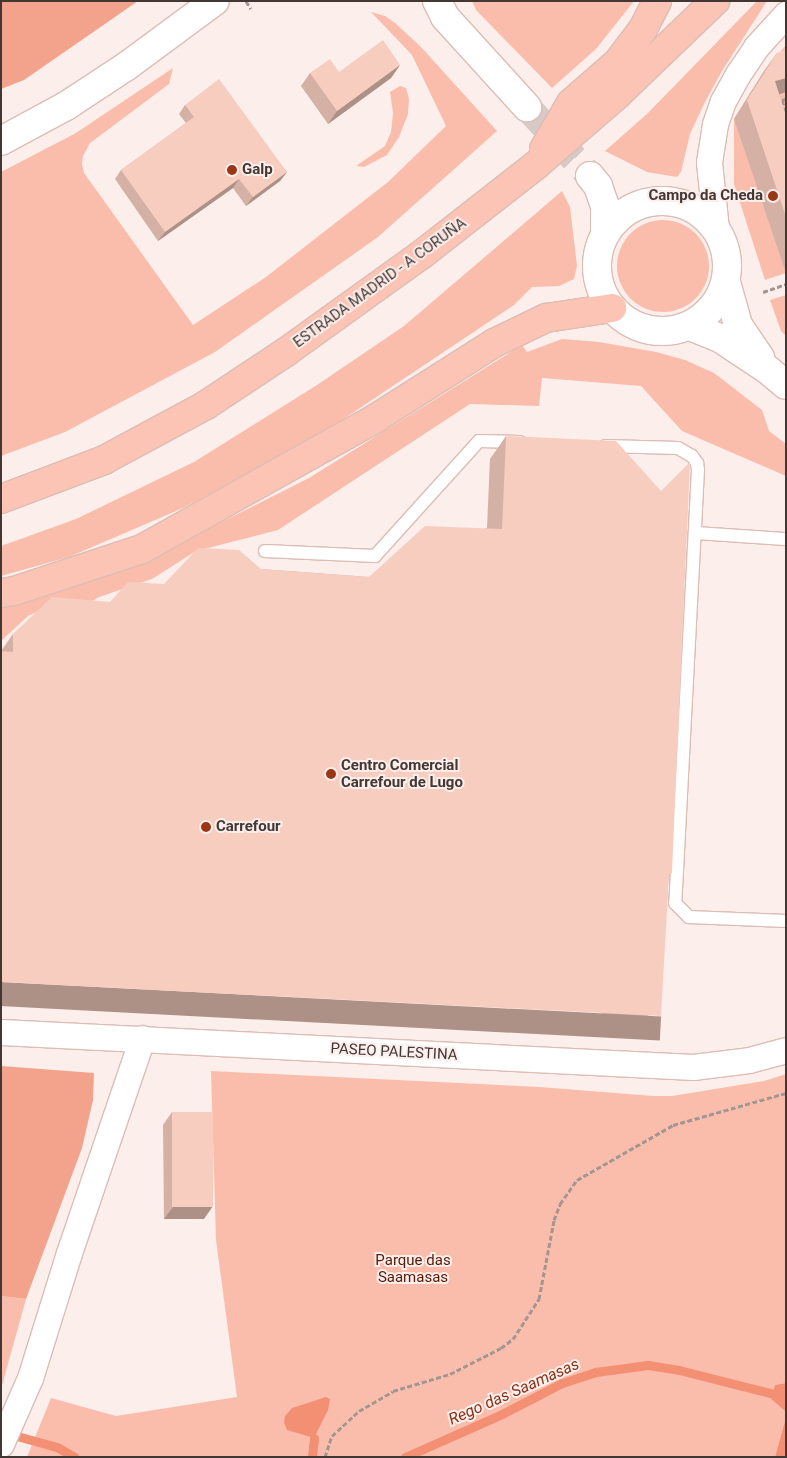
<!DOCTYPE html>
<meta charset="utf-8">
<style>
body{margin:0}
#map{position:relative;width:787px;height:1458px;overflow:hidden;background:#fbeeeb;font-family:Roboto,sans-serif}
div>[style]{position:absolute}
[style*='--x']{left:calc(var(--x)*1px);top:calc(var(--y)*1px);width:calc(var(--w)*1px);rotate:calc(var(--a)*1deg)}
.green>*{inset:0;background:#fbbdab}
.round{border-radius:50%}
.forest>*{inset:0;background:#f3a38b}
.water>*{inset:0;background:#f39073}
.stream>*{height:9px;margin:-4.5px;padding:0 4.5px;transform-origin:4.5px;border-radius:4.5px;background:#f39073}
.tertiary-tunnel>*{height:28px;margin-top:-14px;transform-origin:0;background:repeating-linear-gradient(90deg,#d6c9c6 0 28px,transparent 0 42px)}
.path>*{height:3px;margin-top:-1.5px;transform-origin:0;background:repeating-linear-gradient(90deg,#a29592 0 5px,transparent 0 7.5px)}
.roads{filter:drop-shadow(1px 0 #dcbdb5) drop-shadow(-1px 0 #dcbdb5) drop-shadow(0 1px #dcbdb5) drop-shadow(0 -1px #dcbdb5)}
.service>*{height:12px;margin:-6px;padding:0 6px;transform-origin:6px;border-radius:6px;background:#fff}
.minor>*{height:25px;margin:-12.5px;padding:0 12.5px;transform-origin:12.5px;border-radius:12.5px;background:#fff}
.tertiary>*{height:28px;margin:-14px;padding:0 14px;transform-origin:14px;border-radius:14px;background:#fff}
.tertiary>.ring{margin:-14px;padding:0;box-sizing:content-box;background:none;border:28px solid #fff;border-radius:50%}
.trunk>*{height:28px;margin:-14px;padding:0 14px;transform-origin:14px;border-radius:14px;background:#fcc4b4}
.wall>*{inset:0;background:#d4b0a5}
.shaded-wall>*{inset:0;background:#ad9086;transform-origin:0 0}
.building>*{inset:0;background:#f7cdc0;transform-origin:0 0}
.dots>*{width:14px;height:14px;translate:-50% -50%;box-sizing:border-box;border:2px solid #fbeeeb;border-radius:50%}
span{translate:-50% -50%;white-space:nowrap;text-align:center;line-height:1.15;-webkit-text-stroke:4px #fbeeeb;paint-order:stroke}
.poi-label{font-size:15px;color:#433733;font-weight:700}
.left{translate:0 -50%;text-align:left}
.right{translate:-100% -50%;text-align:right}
.street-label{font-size:15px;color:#433733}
.park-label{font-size:15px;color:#571a07}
.water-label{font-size:16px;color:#8a3217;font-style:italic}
.frame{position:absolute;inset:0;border:2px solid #433733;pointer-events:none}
</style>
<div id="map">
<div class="green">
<i style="clip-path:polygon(472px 1px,634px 1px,596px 49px,552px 88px,476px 10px)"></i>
<i style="clip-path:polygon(757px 1px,767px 1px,722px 71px,705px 102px,690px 134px,681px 172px,677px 177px,647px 172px,605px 151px,648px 113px)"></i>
<i style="clip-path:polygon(371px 12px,385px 16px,395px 23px,421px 47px,497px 131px,378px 237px,215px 352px,65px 432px,1px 456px,1px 172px,76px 133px,173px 68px,169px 84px,90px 143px,83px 156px,82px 164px,84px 173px,193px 325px,266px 277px,388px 182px,446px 126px,412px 55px)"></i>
<i style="clip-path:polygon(786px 45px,786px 273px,765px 280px,734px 184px,734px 119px,764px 71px)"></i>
<i style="clip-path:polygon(400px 86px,406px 88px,409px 99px,408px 114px,399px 137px,387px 155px,364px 167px,356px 166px,385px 146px,391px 132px,393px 113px,390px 92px)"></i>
<i style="clip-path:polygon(562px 191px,570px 207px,577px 266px,574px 279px,559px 286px,532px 287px,514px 305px,318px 436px,183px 508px,69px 557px,1px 576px,1px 546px,76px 519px,194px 462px,317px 385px,404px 326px)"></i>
<i class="round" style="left:617px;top:220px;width:92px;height:92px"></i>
<i style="clip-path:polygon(786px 295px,786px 336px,781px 331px,770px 300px)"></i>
<i style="clip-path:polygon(562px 339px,599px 342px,656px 352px,685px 360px,714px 373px,762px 410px,769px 431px,786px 444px,786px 476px,682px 431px,641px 386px,542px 378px,539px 406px,470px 404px,278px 530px,196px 551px,152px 579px,99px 597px,86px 605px,41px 610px,28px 616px,1px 641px,1px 607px,91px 581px,162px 552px,309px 478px,522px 345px,527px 352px)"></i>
<i style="clip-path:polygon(211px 1071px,540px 1087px,653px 1096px,672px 1096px,764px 1081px,786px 1074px,786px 1383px,775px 1385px,771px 1399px,786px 1412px,786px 1417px,775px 1457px,27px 1457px,51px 1398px,116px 1416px,237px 1397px,216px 1240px)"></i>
<i style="clip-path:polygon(1px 1296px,26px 1299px,1px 1389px)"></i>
</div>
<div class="forest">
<i style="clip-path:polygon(1px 1px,138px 1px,24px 80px,1px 89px)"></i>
<i style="clip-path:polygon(1px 1066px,94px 1073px,93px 1100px,82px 1148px,26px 1299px,1px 1296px)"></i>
</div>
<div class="water">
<i style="clip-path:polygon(786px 1383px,786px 1412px,771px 1399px,775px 1385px)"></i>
<i style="clip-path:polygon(326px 1397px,330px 1399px,328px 1410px,314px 1438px,287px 1430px,284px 1422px,285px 1416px,292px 1408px)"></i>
<i style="clip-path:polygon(786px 1417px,786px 1457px,775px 1457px)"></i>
</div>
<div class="stream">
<i style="--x:6;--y:1433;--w:53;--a:15.4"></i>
<i style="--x:57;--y:1447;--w:20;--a:30"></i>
<i style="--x:312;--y:1457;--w:19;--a:-84"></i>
<i style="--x:405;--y:1457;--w:106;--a:-23.9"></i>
<i style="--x:502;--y:1414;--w:68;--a:-27.3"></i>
<i style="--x:562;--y:1383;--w:36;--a:-18"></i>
<i style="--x:596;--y:1372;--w:52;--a:-7.7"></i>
<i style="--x:648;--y:1365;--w:31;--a:9"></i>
<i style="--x:679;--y:1370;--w:110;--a:14.2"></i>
</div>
<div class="tertiary-tunnel">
<i style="--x:527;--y:107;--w:93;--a:47.6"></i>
</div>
<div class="path">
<i style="--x:246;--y:1;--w:9;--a:58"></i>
<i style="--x:786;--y:99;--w:4;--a:166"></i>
<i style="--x:782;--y:100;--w:13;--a:72"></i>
<i style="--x:763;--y:292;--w:24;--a:-19"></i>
<i style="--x:325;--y:1457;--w:22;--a:-72"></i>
<i style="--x:332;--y:1436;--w:37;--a:-43"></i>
<i style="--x:359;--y:1411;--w:39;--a:-30"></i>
<i style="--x:393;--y:1391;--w:59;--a:-16.6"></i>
<i style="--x:450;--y:1374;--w:57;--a:-27"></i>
<i style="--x:501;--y:1348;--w:15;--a:-37"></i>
<i style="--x:513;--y:1339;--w:48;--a:-57"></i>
<i style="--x:539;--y:1299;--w:80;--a:-79.2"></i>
<i style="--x:554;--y:1220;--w:17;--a:-69"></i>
<i style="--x:560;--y:1204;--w:29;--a:-55"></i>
<i style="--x:577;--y:1180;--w:111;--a:-29.8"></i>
<i style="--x:673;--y:1125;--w:117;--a:-15.8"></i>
</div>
<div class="roads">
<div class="service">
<i style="--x:605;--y:446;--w:73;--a:1.6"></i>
<i style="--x:678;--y:448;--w:16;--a:30"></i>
<i style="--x:692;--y:456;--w:9;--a:54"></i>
<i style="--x:697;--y:463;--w:7;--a:82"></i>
<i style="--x:698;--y:470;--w:434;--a:93"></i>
<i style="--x:675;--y:903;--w:20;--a:45"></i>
<i style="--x:689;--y:917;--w:97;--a:2.4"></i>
<i style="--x:695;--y:533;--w:91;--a:3.8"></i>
<i style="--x:265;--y:551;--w:110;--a:2.6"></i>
<i style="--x:375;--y:556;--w:155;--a:-47.9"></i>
<i style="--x:479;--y:441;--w:41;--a:1.4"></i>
</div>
<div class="minor">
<i style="--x:716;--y:229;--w:67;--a:-96"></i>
<i style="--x:709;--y:162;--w:38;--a:-81"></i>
<i style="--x:715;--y:124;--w:24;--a:-71"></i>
<i style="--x:723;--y:101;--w:31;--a:-61"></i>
<i style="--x:738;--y:74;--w:32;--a:-56"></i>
<i style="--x:756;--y:47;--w:45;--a:-47.7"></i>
<i style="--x:1;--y:1032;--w:693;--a:2.9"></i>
<i style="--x:693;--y:1067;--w:56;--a:-7.1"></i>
<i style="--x:749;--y:1060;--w:38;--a:-15"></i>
<i style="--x:1;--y:1444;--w:72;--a:-66.3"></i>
<i style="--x:30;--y:1378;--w:131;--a:-72.7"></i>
<i style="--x:69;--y:1253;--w:227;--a:-71.2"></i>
</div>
<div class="tertiary">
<i style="--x:437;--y:1;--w:18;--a:63"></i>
<i style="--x:445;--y:17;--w:122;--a:47.7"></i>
<i style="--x:1;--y:141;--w:74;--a:-28.3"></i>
<i style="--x:66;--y:106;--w:73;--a:-33.3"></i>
<i style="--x:127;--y:66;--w:109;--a:-36.5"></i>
<i style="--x:590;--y:176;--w:13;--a:51"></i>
<i style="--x:598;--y:186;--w:21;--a:71"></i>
<i style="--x:605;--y:206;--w:27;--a:90"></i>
<i class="ring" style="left:597px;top:201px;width:102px;height:102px"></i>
<i style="--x:726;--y:282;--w:45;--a:74.4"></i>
<i style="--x:738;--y:325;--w:40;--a:56"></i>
<i style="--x:690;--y:326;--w:32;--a:22"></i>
<i style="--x:720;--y:338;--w:58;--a:33.7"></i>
<i style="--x:768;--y:370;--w:23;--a:40"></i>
</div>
<div class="trunk">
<i style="--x:544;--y:149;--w:53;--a:-59.6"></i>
<i style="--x:571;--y:103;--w:62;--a:-41.1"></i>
<i style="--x:618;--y:62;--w:41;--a:-52.9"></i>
<i style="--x:643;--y:29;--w:31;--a:-63"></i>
<i style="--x:1;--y:499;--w:110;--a:-20.7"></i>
<i style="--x:104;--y:460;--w:116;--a:-28.3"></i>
<i style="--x:206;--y:405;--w:96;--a:-33.5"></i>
<i style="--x:286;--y:352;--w:166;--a:-35.7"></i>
<i style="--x:421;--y:255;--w:145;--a:-38"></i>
<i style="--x:535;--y:166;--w:108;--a:-40.9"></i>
<i style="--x:617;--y:95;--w:136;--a:-43.8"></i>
<i style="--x:1;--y:593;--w:13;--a:-9"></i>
<i style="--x:14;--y:591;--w:135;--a:-18.2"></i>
<i style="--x:142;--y:549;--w:268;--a:-29.2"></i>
<i style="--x:376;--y:418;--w:140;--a:-32.4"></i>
<i style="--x:494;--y:343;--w:58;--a:-25.7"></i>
<i style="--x:546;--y:318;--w:67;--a:-8.6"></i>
</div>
</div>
<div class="wall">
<i style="clip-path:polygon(777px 53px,779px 94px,786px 116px,786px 273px,734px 119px,764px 71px)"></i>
<i style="clip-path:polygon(400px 65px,391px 78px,328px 124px,301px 86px,310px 73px,339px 72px)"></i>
<i style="clip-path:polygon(185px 105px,287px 172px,280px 181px,246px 206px,233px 188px,158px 241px,115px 179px,121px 170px,186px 123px,179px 114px)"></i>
<i style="clip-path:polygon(506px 436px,672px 872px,669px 876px,645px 1039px,1px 651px,13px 634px,164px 584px,261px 569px,369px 577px,487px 528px,490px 459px)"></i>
<i style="clip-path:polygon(172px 1112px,204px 1219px,164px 1219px,163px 1125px)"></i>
</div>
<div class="shaded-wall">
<i style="clip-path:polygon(400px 65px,391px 78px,328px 124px,337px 111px)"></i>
<i style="clip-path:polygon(786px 78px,786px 92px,762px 100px,775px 81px)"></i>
<i style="clip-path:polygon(287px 172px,280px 181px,246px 206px,253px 197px)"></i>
<i style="clip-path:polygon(239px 179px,233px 188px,158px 241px,165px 232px)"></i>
<i style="left:1px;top:982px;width:661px;height:24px;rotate:3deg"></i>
<i style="clip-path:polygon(213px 1206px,204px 1219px,164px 1219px,173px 1207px)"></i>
</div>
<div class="building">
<i style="clip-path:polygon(383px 40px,400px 65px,337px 111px,310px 73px,330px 59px,339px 72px)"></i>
<i style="clip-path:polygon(786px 50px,786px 78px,775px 81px,786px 116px,786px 217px,747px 100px,777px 53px)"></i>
<i style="clip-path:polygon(219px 79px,287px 172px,253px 197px,239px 179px,165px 232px,121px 170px,194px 117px,185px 105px)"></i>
<i style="clip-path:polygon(506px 436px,616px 441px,661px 491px,690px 462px,672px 872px,669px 875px,661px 1016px,1px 982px,1px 651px,13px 652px,13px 634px,52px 597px,110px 602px,128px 582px,164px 584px,198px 548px,239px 550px,261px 569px,369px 577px,425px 526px,502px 529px)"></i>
<i style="left:172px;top:1112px;width:41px;height:95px"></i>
</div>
<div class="dots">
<i style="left:232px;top:170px;background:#9d3614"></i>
<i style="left:773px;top:196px;background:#9d3614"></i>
<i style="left:331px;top:774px;background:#9d3614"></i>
<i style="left:206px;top:827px;background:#9d3614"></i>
</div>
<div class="poi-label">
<span class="left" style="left:242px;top:170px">Galp</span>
<span class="right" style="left:763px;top:196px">Campo da Cheda</span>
<span class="left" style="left:341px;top:774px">Centro Comercial<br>Carrefour de Lugo</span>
<span class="left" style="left:216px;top:827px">Carrefour</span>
</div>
<div class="street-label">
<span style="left:380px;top:283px;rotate:-36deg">ESTRADA MADRID - A CORUÑA</span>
<span style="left:394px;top:1052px;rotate:3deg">PASEO PALESTINA</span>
</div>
<div class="park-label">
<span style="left:413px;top:1269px">Parque das<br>Saamasas</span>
</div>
<div class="water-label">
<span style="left:514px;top:1392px;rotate:-24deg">Rego das Saamasas</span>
</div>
<div class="frame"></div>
</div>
